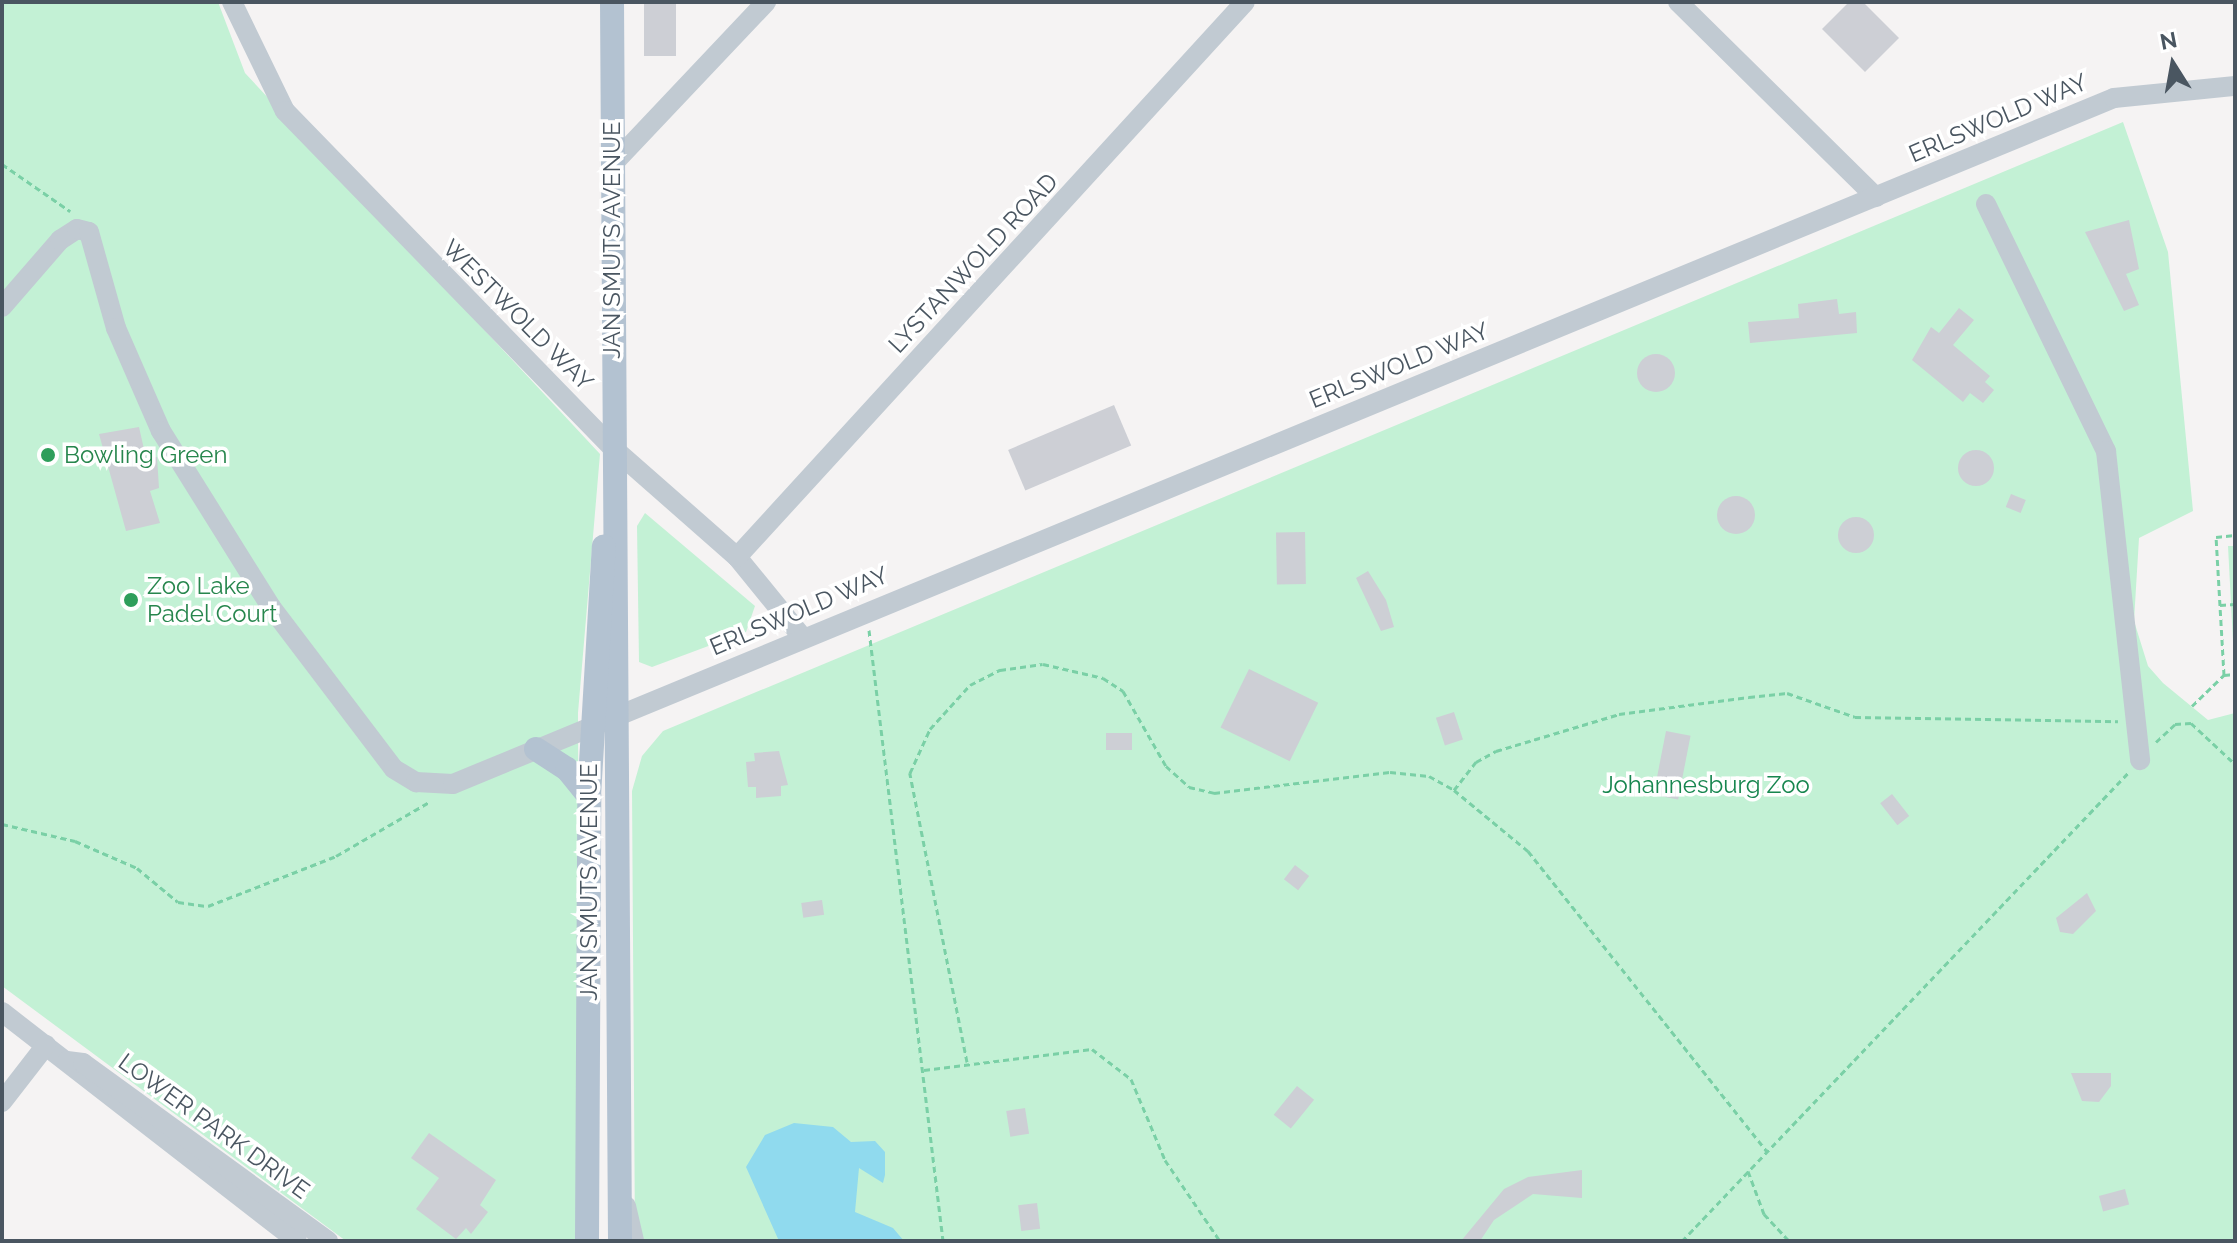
<!DOCTYPE html>
<style>
body{margin:0}
#map{position:relative;width:2237px;height:1243px;overflow:hidden;background:#f5f3f3;font-family:Raleway,sans-serif}
div>[style]{position:absolute}
[style*='--x']{left:calc(var(--x)*1px);top:calc(var(--y)*1px);width:calc(var(--w)*1px);rotate:calc(var(--a)*1deg)}
.green>*{inset:0;background:#c3f1d5}
.water>*{inset:0;background:#90daee}
.building>*{inset:0;background:#cdcfd5;transform-origin:0 0}
.round{border-radius:50%}
.path>*{height:3px;margin-top:-1.5px;transform-origin:0;background:repeating-linear-gradient(90deg,#7ad0a6 0 6px,transparent 0 10px)}
.minor>*{height:20px;margin:-10px;padding:0 10px;transform-origin:10px;border-radius:10px;background:#c1cad2}
.major>*{height:24px;margin:-12px;padding:0 12px;transform-origin:12px;border-radius:12px;background:#b3c2d1}
.dots>*{width:22px;height:22px;translate:-50% -50%;box-sizing:border-box;border:4px solid #fff;border-radius:50%}
span{translate:-50% -50%;white-space:nowrap;text-align:center;line-height:1.15;-webkit-text-stroke:7px #fff;paint-order:stroke}
.street-label{font-size:24px;color:#4a5661}
.leisure-label{font-size:24px;color:#27864d}
.left{translate:0 -50%;text-align:left}
.park-label{font-size:24px;color:#17864f}
.frame{position:absolute;inset:0;border:4px solid #4a5661;pointer-events:none}
.north{position:absolute;left:2133px;top:24px;width:80px;height:80px;-webkit-text-stroke:6px #fff;paint-order:stroke;rotate:349deg;font-size:22px;font-weight:700;line-height:32px;text-align:center;color:#4a5661}
.north::after{content:'';display:block;margin:auto;width:28px;height:36px;background:#4a5661;clip-path:polygon(50% 0,100% 100%,50% 72%,0 100%)}
</style>
<div id="map">
<div class="green">
<i style="clip-path:polygon(2px 2px,218px 2px,245px 73px,600px 454px,578px 713px,580px 1241px,346px 1241px,2px 986px)"></i>
<i style="clip-path:polygon(2123px 122px,2168px 252px,2193px 511px,2139px 538px,2134px 621px,2148px 666px,2163px 683px,2208px 720px,2235px 713px,2235px 1241px,635px 1241px,632px 791px,642px 756px,663px 731px)"></i>
<i style="clip-path:polygon(645px 513px,755px 606px,746px 632px,652px 667px,639px 662px,637px 526px)"></i>
<i style="clip-path:polygon(2235px 546px,2235px 661px,2234px 661px,2228px 546px)"></i>
</div>
<div class="water">
<i style="clip-path:polygon(794px 1123px,833px 1127px,851px 1142px,875px 1141px,885px 1152px,885px 1175px,883px 1183px,859px 1168px,855px 1212px,893px 1228px,904px 1241px,779px 1241px,746px 1167px,765px 1135px)"></i>
</div>
<div class="building">
<i style="left:644px;top:2px;width:32px;height:54px"></i>
<i style="clip-path:polygon(1849px 2px,1863px 2px,1899px 38px,1865px 72px,1822px 29px)"></i>
<i style="clip-path:polygon(2129px 220px,2139px 269px,2126px 274px,2139px 305px,2124px 311px,2085px 232px)"></i>
<i style="clip-path:polygon(1837px 299px,1839px 314px,1856px 312px,1857px 333px,1750px 343px,1748px 322px,1799px 318px,1798px 304px)"></i>
<i style="clip-path:polygon(1959px 308px,1974px 320px,1953px 345px,1990px 376px,1985px 382px,1994px 390px,1983px 403px,1970px 393px,1963px 402px,1912px 360px,1931px 327px,1939px 333px)"></i>
<i class="round" style="left:1637px;top:354px;width:38px;height:38px"></i>
<i style="left:1114px;top:405px;width:44px;height:115px;rotate:67deg"></i>
<i style="clip-path:polygon(139px 427px,146px 458px,157px 457px,159px 488px,150px 491px,160px 523px,126px 531px,99px 434px)"></i>
<i class="round" style="left:1958px;top:450px;width:36px;height:36px"></i>
<i style="left:2011px;top:494px;width:16px;height:14px;rotate:22deg"></i>
<i class="round" style="left:1717px;top:496px;width:38px;height:38px"></i>
<i class="round" style="left:1838px;top:517px;width:36px;height:36px"></i>
<i style="left:1305px;top:532px;width:52px;height:29px;rotate:89deg"></i>
<i style="clip-path:polygon(1368px 571px,1386px 600px,1394px 627px,1381px 631px,1356px 578px)"></i>
<i style="left:1249px;top:669px;width:77px;height:65px;rotate:26deg"></i>
<i style="left:1454px;top:712px;width:29px;height:19px;rotate:72deg"></i>
<i style="left:1666px;top:731px;width:25px;height:65px;rotate:11deg"></i>
<i style="left:1106px;top:733px;width:26px;height:17px"></i>
<i style="clip-path:polygon(779px 751px,788px 785px,781px 786px,781px 796px,756px 798px,756px 787px,748px 787px,746px 762px,755px 761px,754px 753px)"></i>
<i style="left:1892px;top:794px;width:28px;height:15px;rotate:52deg"></i>
<i style="left:1295px;top:865px;width:18px;height:18px;rotate:38deg"></i>
<i style="clip-path:polygon(2087px 893px,2096px 911px,2073px 934px,2060px 932px,2056px 918px)"></i>
<i style="left:822px;top:900px;width:15px;height:21px;rotate:82deg"></i>
<i style="clip-path:polygon(2071px 1073px,2111px 1073px,2111px 1086px,2099px 1102px,2082px 1101px)"></i>
<i style="left:1297px;top:1086px;width:22px;height:37px;rotate:39deg"></i>
<i style="left:1025px;top:1108px;width:26px;height:19px;rotate:81deg"></i>
<i style="clip-path:polygon(429px 1133px,496px 1180px,480px 1205px,488px 1212px,471px 1234px,466px 1228px,456px 1239px,416px 1209px,439px 1178px,411px 1158px)"></i>
<i style="clip-path:polygon(1582px 1170px,1582px 1198px,1533px 1194px,1494px 1220px,1480px 1241px,1461px 1241px,1504px 1189px,1528px 1177px)"></i>
<i style="left:2125px;top:1189px;width:16px;height:27px;rotate:75deg"></i>
<i style="left:1037px;top:1203px;width:26px;height:19px;rotate:83deg"></i>
</div>
<div class="path">
<i style="--x:2;--y:164;--w:83;--a:34.7"></i>
<i style="--x:2220;--y:605;--w:15;--a:-4"></i>
<i style="--x:869;--y:630;--w:615;--a:83.09"></i>
<i style="--x:2224;--y:675;--w:138;--a:-93.3"></i>
<i style="--x:2216;--y:537;--w:19;--a:-6"></i>
<i style="--x:2192;--y:706;--w:45;--a:-44.1"></i>
<i style="--x:2224;--y:675;--w:11;--a:-5"></i>
<i style="--x:2156;--y:742;--w:26;--a:-43"></i>
<i style="--x:2175;--y:724;--w:16;--a:-4"></i>
<i style="--x:2191;--y:723;--w:60;--a:43"></i>
<i style="--x:1454;--y:790;--w:36;--a:-52"></i>
<i style="--x:1476;--y:762;--w:23;--a:-29"></i>
<i style="--x:1496;--y:751;--w:128;--a:-16.7"></i>
<i style="--x:1619;--y:714;--w:131;--a:-7.5"></i>
<i style="--x:1749;--y:697;--w:38;--a:-6"></i>
<i style="--x:1787;--y:693;--w:72;--a:19.4"></i>
<i style="--x:1855;--y:717;--w:263;--a:0.9"></i>
<i style="--x:2;--y:824;--w:75;--a:13.1"></i>
<i style="--x:75;--y:841;--w:68;--a:23.5"></i>
<i style="--x:137;--y:868;--w:53;--a:39.7"></i>
<i style="--x:178;--y:902;--w:30;--a:8"></i>
<i style="--x:208;--y:906;--w:137;--a:-21.3"></i>
<i style="--x:336;--y:856;--w:108;--a:-30.1"></i>
<i style="--x:967;--y:1062;--w:295;--a:-101.2"></i>
<i style="--x:910;--y:773;--w:48;--a:-65.6"></i>
<i style="--x:930;--y:729;--w:59;--a:-47.7"></i>
<i style="--x:970;--y:685;--w:34;--a:-27"></i>
<i style="--x:1000;--y:670;--w:43;--a:-7.9"></i>
<i style="--x:1043;--y:664;--w:62;--a:13.1"></i>
<i style="--x:1103;--y:678;--w:24;--a:33"></i>
<i style="--x:1123;--y:691;--w:86;--a:60.2"></i>
<i style="--x:1166;--y:766;--w:31;--a:42"></i>
<i style="--x:1189;--y:787;--w:26;--a:13"></i>
<i style="--x:1214;--y:793;--w:177;--a:-6.8"></i>
<i style="--x:1390;--y:772;--w:39;--a:6"></i>
<i style="--x:1429;--y:776;--w:29;--a:29"></i>
<i style="--x:1454;--y:790;--w:96;--a:39.5"></i>
<i style="--x:1528;--y:851;--w:384;--a:51.5"></i>
<i style="--x:924;--y:1070;--w:169;--a:-7.1"></i>
<i style="--x:1092;--y:1049;--w:49;--a:37.6"></i>
<i style="--x:1131;--y:1079;--w:88;--a:67.2"></i>
<i style="--x:1165;--y:1160;--w:98;--a:55.8"></i>
<i style="--x:1748;--y:1171;--w:46;--a:69.6"></i>
<i style="--x:1764;--y:1214;--w:37;--a:47"></i>
<i style="--x:1682;--y:1241;--w:648;--a:-46.38"></i>
</div>
<div class="minor">
<i style="--x:232;--y:2;--w:121;--a:64.1"></i>
<i style="--x:285;--y:111;--w:470;--a:45.8"></i>
<i style="--x:613;--y:448;--w:165;--a:41.3"></i>
<i style="--x:737;--y:557;--w:104;--a:50.8"></i>
<i style="--x:1678;--y:2;--w:278;--a:44.6"></i>
<i style="--x:611;--y:166;--w:226;--a:-46.6"></i>
<i style="--x:1986;--y:204;--w:275;--a:64.1"></i>
<i style="--x:2106;--y:451;--w:311;--a:83.7"></i>
<i style="--x:2;--y:307;--w:89;--a:-49.1"></i>
<i style="--x:60;--y:240;--w:20;--a:-33"></i>
<i style="--x:77;--y:229;--w:12;--a:14"></i>
<i style="--x:89;--y:232;--w:100;--a:74.3"></i>
<i style="--x:116;--y:328;--w:112;--a:66.4"></i>
<i style="--x:161;--y:431;--w:208;--a:58"></i>
<i style="--x:271;--y:607;--w:203;--a:52.8"></i>
<i style="--x:394;--y:769;--w:26;--a:31"></i>
<i style="--x:416;--y:782;--w:37;--a:3"></i>
<i style="--x:453;--y:784;--w:1797;--a:-22.44"></i>
<i style="--x:2114;--y:98;--w:122;--a:-5.7"></i>
<i style="--x:737;--y:557;--w:752;--a:-47.53"></i>
<i style="--x:2;--y:1012;--w:373;--a:37.8"></i>
<i style="--x:67;--y:1061;--w:16;--a:7"></i>
<i style="--x:83;--y:1063;--w:303;--a:36"></i>
<i style="--x:2;--y:1102;--w:72;--a:-52.3"></i>
<i style="--x:626;--y:1206;--w:36;--a:77"></i>
</div>
<div class="major">
<i style="--x:612;--y:2;--w:1239;--a:89.63"></i>
<i style="--x:536;--y:749;--w:37;--a:33"></i>
<i style="--x:567;--y:769;--w:35;--a:51"></i>
<i style="--x:587;--y:1241;--w:445;--a:-89.7"></i>
<i style="--x:589;--y:796;--w:250;--a:-86.6"></i>
</div>
<div class="dots">
<i style="left:48px;top:455px;background:#2e9e5b"></i>
<i style="left:131px;top:600px;background:#2e9e5b"></i>
</div>
<div class="street-label">
<span style="left:1998px;top:118px;rotate:-23deg">ERLSWOLD WAY</span>
<span style="left:612px;top:240px;rotate:-90deg">JAN SMUTS AVENUE</span>
<span style="left:973px;top:263px;rotate:-47deg">LYSTANWOLD ROAD</span>
<span style="left:518px;top:315px;rotate:45deg">WESTWOLD WAY</span>
<span style="left:1399px;top:365px;rotate:-22deg">ERLSWOLD WAY</span>
<span style="left:799px;top:611px;rotate:-23deg">ERLSWOLD WAY</span>
<span style="left:589px;top:882px;rotate:-90deg">JAN SMUTS AVENUE</span>
<span style="left:214px;top:1126px;rotate:36deg">LOWER PARK DRIVE</span>
</div>
<div class="leisure-label">
<span class="left" style="left:64px;top:455px">Bowling Green</span>
<span class="left" style="left:147px;top:600px">Zoo Lake<br>Padel Court</span>
</div>
<div class="park-label">
<span style="left:1706px;top:785px">Johannesburg Zoo</span>
</div>
<div class="frame"></div>
<div class="north">N</div>
</div>
